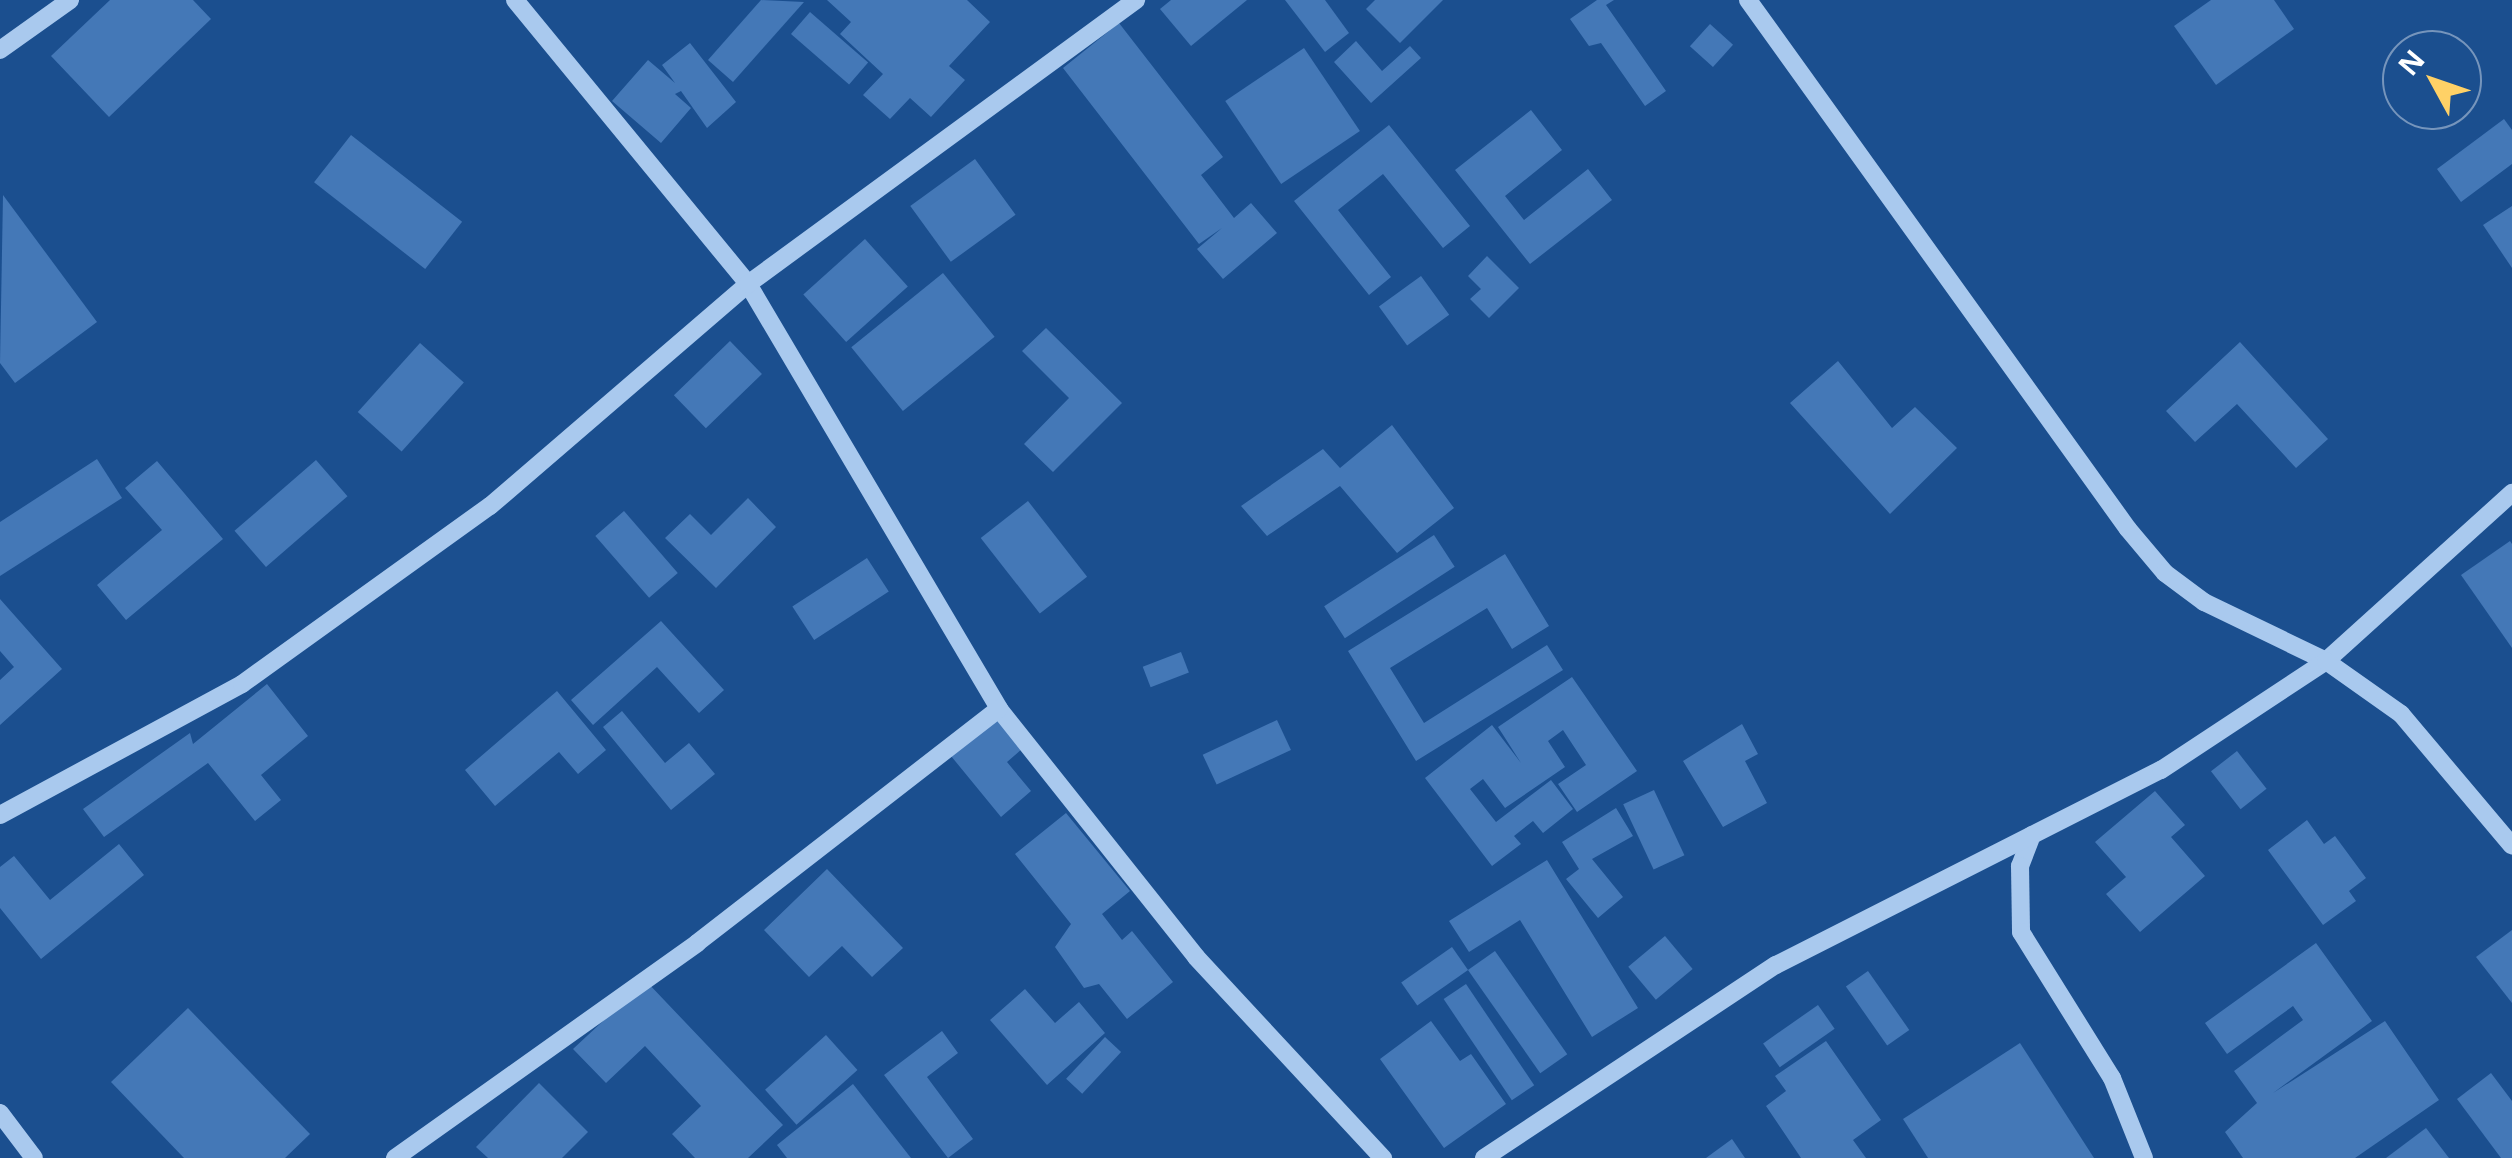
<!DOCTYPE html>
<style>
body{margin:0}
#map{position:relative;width:2512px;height:1158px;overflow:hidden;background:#1b4f8f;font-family:"Noto Sans",sans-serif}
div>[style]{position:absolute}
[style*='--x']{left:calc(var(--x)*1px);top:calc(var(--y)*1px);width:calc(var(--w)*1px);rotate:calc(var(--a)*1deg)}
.building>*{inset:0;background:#4478b7;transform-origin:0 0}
.minor>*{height:18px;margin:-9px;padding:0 9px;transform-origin:9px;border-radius:9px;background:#a9c9ee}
span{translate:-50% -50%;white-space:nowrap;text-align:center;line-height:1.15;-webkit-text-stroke:9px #1b4f8f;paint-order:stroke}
.north{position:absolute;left:2382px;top:30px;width:100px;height:100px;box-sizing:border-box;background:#1b4f8f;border:2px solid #7695bc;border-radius:50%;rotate:310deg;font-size:28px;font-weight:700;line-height:40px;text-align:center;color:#fff}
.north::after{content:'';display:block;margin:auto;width:35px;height:45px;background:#ffd166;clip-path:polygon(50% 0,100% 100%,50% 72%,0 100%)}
</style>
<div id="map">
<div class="building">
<i style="clip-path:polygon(110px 0,193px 0,211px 19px,109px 117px,51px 56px)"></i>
<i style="clip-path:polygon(761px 0,804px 2px,733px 82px,708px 60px)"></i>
<i style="clip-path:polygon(827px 0,967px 0,990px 22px,949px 66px,965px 80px,931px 117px,910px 98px,890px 119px,863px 95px,883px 74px,840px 34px,851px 22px)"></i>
<i style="clip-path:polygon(1171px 0,1247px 0,1191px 46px,1160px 9px)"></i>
<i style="clip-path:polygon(1285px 0,1325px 0,1349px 33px,1325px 52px)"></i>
<i style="clip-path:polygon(1375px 0,1443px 0,1400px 43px,1366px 9px)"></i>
<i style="clip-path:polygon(1597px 0,1614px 0,1606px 5px,1666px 91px,1645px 106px,1601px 43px,1589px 46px,1570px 19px)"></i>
<i style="clip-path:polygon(2211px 0,2274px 0,2294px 29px,2216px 85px,2174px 26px)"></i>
<i style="left:810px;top:12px;width:77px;height:29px;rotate:41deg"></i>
<i style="clip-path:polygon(1119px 23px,1223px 157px,1201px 175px,1234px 218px,1251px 203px,1277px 233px,1223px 279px,1197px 249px,1222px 228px,1199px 244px,1063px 68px)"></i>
<i style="left:1710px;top:24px;width:31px;height:30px;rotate:42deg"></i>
<i style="clip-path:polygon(1356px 41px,1382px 71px,1410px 46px,1421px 58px,1371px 103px,1334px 62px)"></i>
<i style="clip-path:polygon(690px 43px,736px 102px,707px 128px,681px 91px,675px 94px,691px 108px,661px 143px,612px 101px,648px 60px,675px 83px,662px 65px)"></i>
<i style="left:1304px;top:48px;width:100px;height:95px;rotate:56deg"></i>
<i style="clip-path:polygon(1531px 110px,1562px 150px,1505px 196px,1524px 220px,1588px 169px,1612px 200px,1530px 264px,1455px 170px)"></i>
<i style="clip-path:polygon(2504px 119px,2512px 130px,2512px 164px,2461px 202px,2437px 169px)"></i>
<i style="clip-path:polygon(1389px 125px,1470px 226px,1443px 248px,1383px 174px,1338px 210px,1391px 277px,1369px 295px,1294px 201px)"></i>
<i style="left:351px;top:135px;width:141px;height:60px;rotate:38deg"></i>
<i style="left:975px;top:159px;width:69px;height:80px;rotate:54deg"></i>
<i style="clip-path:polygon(3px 195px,97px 322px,15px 383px,0 363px)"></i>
<i style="clip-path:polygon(2512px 206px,2512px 268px,2483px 225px)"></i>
<i style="left:865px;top:239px;width:64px;height:83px;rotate:48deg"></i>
<i style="clip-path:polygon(1487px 256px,1519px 288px,1489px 318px,1470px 299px,1481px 289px,1468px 276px)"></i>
<i style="left:943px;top:273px;width:82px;height:118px;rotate:51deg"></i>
<i style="left:1421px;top:276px;width:48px;height:52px;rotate:54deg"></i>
<i style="clip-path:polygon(1046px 328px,1122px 403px,1053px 472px,1024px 444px,1069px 398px,1022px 351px)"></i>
<i style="left:730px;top:341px;width:46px;height:78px;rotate:46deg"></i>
<i style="clip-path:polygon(2240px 342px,2328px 439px,2296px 468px,2237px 404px,2195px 442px,2166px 411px)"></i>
<i style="left:420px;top:343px;width:59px;height:93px;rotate:42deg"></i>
<i style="clip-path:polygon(1838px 361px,1892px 428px,1915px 407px,1957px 448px,1890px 514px,1790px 403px)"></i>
<i style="clip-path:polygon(1392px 425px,1454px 508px,1397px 553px,1340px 486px,1267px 536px,1241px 506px,1323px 449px,1340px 468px)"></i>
<i style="clip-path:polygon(97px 459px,122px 498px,0 576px,0 522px)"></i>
<i style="left:316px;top:460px;width:48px;height:108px;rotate:49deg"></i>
<i style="clip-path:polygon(157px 461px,223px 539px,126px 620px,97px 585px,162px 530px,125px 488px)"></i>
<i style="clip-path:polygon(748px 498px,776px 527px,716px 588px,665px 538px,690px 514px,711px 535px)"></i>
<i style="left:1028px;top:501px;width:96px;height:60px;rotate:52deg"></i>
<i style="left:624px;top:511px;width:82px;height:38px;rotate:49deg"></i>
<i style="left:1434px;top:535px;width:38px;height:131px;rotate:57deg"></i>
<i style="clip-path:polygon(2510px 541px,2512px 544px,2512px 648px,2461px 575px)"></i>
<i style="clip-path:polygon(1505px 554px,1549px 626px,1512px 649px,1487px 608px,1390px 668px,1424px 723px,1547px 645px,1563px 670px,1416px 761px,1348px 651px)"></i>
<i style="left:867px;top:558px;width:40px;height:89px;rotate:57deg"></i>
<i style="clip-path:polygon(0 599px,62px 669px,0 725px,0 680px,14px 667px,0 651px)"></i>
<i style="clip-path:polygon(661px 621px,724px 690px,699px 713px,657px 667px,593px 725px,571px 700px)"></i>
<i style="left:1181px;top:652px;width:22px;height:41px;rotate:69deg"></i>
<i style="clip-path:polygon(1572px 677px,1637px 771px,1577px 812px,1558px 784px,1586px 765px,1563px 730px,1548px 741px,1565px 767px,1505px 808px,1483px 779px,1470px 789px,1496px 822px,1551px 780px,1573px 809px,1543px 833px,1533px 821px,1514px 836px,1521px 844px,1492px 866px,1425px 778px,1492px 725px,1521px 763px,1498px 727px)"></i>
<i style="clip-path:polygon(267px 684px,308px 736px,261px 775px,281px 800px,255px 821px,208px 763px,104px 837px,83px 809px,190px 733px,193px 744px)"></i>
<i style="clip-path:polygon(557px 691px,606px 750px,578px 774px,559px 752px,495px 806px,465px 770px)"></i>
<i style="clip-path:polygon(622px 711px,665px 763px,689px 743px,715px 774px,671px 810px,603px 727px)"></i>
<i style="clip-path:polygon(997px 717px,1023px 748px,1007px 762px,1031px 791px,1001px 817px,951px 756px)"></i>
<i style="left:1277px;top:720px;width:33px;height:82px;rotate:65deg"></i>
<i style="clip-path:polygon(1742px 724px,1758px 754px,1745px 761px,1767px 803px,1723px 827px,1683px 761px)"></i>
<i style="left:2237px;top:751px;width:48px;height:33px;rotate:52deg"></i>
<i style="left:1654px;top:790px;width:72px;height:34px;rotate:65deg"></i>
<i style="clip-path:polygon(2155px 791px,2185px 825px,2171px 837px,2205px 876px,2140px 932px,2106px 894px,2126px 877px,2095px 842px)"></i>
<i style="clip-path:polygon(1616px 808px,1633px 836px,1592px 859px,1623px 897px,1598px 918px,1566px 879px,1579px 869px,1562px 842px)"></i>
<i style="clip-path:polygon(1066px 813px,1130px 891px,1102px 914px,1122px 940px,1132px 931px,1173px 982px,1127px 1019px,1099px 984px,1084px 988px,1055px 947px,1071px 924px,1015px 854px)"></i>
<i style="clip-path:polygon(2307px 820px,2324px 844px,2335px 836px,2366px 878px,2349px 891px,2356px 901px,2323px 925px,2268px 850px)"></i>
<i style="clip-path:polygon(119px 844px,144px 875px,41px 959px,0 908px,0 867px,14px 856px,50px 900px)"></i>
<i style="clip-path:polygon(1547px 860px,1638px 1008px,1592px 1037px,1520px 920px,1469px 952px,1449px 921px)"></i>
<i style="clip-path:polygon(827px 869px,903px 948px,872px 977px,842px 946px,809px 977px,764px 930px)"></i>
<i style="clip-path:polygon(2512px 930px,2512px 1003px,2476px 957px)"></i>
<i style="left:1665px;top:936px;width:43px;height:48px;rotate:50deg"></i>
<i style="clip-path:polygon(2316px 943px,2372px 1021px,2273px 1093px,2385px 1021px,2439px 1100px,2355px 1158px,2243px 1158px,2225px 1132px,2257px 1103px,2234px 1071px,2303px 1020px,2293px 1006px,2227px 1054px,2205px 1023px)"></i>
<i style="left:1452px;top:947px;width:28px;height:62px;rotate:55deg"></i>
<i style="left:1495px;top:951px;width:126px;height:33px;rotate:55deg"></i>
<i style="left:1868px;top:971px;width:72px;height:27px;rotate:55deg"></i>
<i style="clip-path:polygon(646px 981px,783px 1125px,748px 1158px,695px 1158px,672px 1134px,701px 1106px,645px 1046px,606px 1083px,573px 1049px)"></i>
<i style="left:1466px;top:984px;width:122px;height:27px;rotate:56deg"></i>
<i style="clip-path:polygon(1025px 989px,1055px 1023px,1079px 1002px,1105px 1033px,1047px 1085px,990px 1020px)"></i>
<i style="left:1818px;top:1005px;width:29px;height:67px;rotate:55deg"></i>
<i style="clip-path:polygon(188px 1008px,310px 1134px,285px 1158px,184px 1158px,111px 1082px)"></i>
<i style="clip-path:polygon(1431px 1021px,1460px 1061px,1471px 1054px,1506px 1104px,1444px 1148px,1380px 1059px)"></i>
<i style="clip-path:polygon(942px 1031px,958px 1053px,927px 1077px,973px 1139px,948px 1158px,884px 1075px)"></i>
<i style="left:826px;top:1035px;width:47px;height:82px;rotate:48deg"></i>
<i style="left:1105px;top:1037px;width:22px;height:57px;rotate:43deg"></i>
<i style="clip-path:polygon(1826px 1041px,1881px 1120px,1853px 1140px,1866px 1158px,1801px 1158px,1766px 1106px,1786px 1091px,1775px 1076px)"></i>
<i style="clip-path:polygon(2020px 1043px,2094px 1158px,1928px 1158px,1903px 1119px)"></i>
<i style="clip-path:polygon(2491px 1073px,2512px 1101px,2512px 1158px,2501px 1158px,2457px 1099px)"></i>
<i style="clip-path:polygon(539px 1083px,588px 1132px,562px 1158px,488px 1158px,476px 1147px)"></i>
<i style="clip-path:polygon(853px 1084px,911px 1158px,787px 1158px,777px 1145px)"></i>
<i style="clip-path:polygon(2426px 1128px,2449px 1158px,2386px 1158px)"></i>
<i style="clip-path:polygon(1732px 1139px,1745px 1158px,1706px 1158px)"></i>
</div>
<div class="minor">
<i style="--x:515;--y:0;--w:367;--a:50.6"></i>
<i style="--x:748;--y:284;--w:494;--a:59.4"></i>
<i style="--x:999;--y:709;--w:317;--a:51.5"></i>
<i style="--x:1196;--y:957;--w:275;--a:47.1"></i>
<i style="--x:1748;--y:0;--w:651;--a:54.31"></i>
<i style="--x:2128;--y:529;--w:57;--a:49.9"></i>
<i style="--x:2165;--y:573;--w:49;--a:36.6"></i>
<i style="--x:2204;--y:602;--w:136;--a:25.8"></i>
<i style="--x:2326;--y:661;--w:251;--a:-42.1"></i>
<i style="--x:0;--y:50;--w:86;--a:-35.5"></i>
<i style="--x:0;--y:815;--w:275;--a:-28.4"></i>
<i style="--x:242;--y:684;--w:305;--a:-35.7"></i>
<i style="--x:490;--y:506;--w:340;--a:-40.7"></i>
<i style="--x:748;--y:284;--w:481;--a:-36.2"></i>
<i style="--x:2032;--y:835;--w:33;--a:111"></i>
<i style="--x:2020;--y:866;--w:66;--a:89.1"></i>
<i style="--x:2021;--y:932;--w:172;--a:58.1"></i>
<i style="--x:2112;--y:1078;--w:86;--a:68.2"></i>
<i style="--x:0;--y:1113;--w:56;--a:52.9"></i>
<i style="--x:395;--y:1158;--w:371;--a:-35.4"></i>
<i style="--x:697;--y:943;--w:382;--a:-37.8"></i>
<i style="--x:1484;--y:1158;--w:350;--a:-33.5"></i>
<i style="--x:1776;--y:965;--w:432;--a:-26.9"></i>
<i style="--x:2161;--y:770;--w:198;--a:-33.4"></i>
<i style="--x:2326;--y:661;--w:92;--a:35.2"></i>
<i style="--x:2401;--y:714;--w:172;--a:49.9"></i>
</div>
<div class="north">N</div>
</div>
